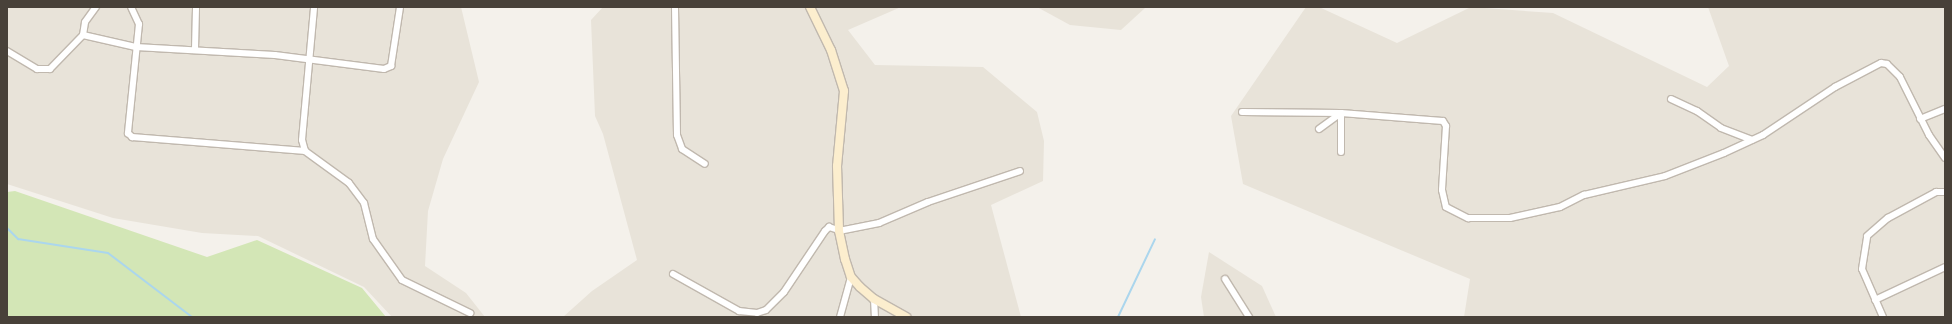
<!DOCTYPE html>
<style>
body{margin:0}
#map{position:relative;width:1952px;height:324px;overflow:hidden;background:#f4f1eb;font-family:"Space Grotesk",sans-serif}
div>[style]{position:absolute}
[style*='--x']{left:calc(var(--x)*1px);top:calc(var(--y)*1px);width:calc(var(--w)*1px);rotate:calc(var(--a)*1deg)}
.residential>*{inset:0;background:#e8e3d9}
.green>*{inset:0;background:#d3e6b6}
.stream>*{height:2px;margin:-1px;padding:0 1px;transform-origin:1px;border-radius:1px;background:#abd6ed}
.roads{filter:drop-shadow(1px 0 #c0b8ae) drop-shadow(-1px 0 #c0b8ae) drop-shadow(0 1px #c0b8ae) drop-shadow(0 -1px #c0b8ae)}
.street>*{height:6px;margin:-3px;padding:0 3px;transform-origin:3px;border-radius:3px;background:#fff}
.secondary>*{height:8px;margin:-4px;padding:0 4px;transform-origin:4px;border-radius:4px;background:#fceece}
span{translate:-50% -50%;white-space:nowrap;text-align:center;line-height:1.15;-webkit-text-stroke:3px #fff;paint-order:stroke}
.frame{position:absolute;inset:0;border:8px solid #484139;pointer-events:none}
</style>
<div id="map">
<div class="residential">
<i style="clip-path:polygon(7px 7px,461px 7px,479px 82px,443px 159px,428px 211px,425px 266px,466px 293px,485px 317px,392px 317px,364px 287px,258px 236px,202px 233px,113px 218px,7px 184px)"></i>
<i style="clip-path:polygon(603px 7px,901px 7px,848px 30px,875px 65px,983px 67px,1037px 112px,1044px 141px,1043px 181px,991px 205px,1021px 317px,563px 317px,592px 291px,637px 260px,603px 134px,595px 116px,591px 20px)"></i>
<i style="clip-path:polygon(1037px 7px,1145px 7px,1145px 8px,1121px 30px,1070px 25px)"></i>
<i style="clip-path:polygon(1306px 7px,1319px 7px,1397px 43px,1471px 7px,1553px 13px,1707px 87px,1729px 66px,1708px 7px,1945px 7px,1945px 317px,1464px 317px,1470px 279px,1243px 184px,1231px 116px)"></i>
<i style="clip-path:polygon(1209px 252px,1262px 286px,1276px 317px,1204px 317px,1201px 297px)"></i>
</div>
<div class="green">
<i style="clip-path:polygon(15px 191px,207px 257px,257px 240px,362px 288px,386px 317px,7px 317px,7px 192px)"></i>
</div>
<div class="stream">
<i style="--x:7;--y:228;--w:16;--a:45"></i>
<i style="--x:18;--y:239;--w:91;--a:8.8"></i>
<i style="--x:108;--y:253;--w:106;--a:37.3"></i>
<i style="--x:1118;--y:317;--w:86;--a:-64.6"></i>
</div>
<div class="roads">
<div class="street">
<i style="--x:131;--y:7;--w:19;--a:65"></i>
<i style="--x:139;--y:24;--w:110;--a:95.8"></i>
<i style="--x:128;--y:133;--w:6;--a:45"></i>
<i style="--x:132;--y:137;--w:174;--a:4.6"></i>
<i style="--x:305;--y:151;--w:54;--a:36"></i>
<i style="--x:349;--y:183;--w:25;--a:53"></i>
<i style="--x:364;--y:203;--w:37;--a:76"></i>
<i style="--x:373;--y:239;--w:50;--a:54.7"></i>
<i style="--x:402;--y:280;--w:76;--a:25.9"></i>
<i style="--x:675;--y:7;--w:128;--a:89.1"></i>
<i style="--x:677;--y:135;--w:15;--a:70"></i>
<i style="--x:682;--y:149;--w:27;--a:33"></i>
<i style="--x:83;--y:35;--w:13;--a:-81"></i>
<i style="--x:85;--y:22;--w:19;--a:-54"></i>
<i style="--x:195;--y:49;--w:42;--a:-88.6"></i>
<i style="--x:7;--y:51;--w:35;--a:31"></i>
<i style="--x:37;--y:69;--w:13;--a:0"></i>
<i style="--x:50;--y:69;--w:47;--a:-45.9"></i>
<i style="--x:83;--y:35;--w:54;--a:12.8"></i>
<i style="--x:136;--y:47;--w:139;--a:3.3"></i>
<i style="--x:275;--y:55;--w:110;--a:7.3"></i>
<i style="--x:384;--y:69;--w:8;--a:-23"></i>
<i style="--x:391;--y:66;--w:60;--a:-81.3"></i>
<i style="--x:1671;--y:99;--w:29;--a:25"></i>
<i style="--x:1697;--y:111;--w:29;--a:35"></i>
<i style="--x:1721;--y:128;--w:33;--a:21"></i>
<i style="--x:1242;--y:112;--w:99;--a:0.6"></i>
<i style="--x:1341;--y:113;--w:102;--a:4.5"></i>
<i style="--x:1443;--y:121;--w:6;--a:59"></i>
<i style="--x:1446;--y:126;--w:64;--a:93.6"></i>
<i style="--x:1442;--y:190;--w:17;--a:77"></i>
<i style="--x:1446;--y:207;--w:25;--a:27"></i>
<i style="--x:1468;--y:218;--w:42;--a:0"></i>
<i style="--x:1510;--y:218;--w:51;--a:-12.4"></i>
<i style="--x:1560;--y:207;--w:27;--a:-27"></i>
<i style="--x:1584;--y:195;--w:83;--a:-13.2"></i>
<i style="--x:1665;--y:176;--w:63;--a:-21.3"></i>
<i style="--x:1724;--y:153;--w:43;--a:-24.8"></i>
<i style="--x:1763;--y:135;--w:87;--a:-33.7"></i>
<i style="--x:1835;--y:87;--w:52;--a:-27.6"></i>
<i style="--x:1881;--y:63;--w:6;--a:9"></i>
<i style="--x:1887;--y:64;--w:18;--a:45"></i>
<i style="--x:1900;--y:77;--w:65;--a:63.4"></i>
<i style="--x:1929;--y:135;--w:28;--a:55"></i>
<i style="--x:1341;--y:113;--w:39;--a:90"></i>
<i style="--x:1920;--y:119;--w:27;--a:-22"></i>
<i style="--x:1319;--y:129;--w:27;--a:-36"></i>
<i style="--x:305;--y:151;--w:11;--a:-105"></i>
<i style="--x:302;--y:140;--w:134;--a:-84.8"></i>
<i style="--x:839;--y:231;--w:41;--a:-11.3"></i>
<i style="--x:879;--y:223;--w:53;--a:-23.2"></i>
<i style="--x:928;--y:202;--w:97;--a:-18.6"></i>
<i style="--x:673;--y:274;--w:76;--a:29.3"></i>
<i style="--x:739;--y:311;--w:18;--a:6"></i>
<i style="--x:757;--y:313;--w:9;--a:-18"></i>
<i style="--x:766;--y:310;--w:25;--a:-45"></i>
<i style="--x:784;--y:292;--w:73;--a:-56.1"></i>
<i style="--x:825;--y:231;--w:6;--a:-45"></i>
<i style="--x:829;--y:227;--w:13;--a:18"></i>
<i style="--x:1225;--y:279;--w:45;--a:57.7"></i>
<i style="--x:874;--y:299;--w:18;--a:87"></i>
<i style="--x:1875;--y:300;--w:77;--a:-25.2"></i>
<i style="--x:840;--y:317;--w:41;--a:-74.6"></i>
<i style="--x:1883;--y:317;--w:52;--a:-113.6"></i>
<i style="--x:1862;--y:269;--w:33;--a:-81"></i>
<i style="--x:1867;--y:236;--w:28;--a:-41"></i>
<i style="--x:1888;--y:218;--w:55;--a:-28.4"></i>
<i style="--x:1936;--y:192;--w:9;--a:0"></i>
</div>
<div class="secondary">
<i style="--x:810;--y:7;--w:48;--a:64"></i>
<i style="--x:831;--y:50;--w:43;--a:72.4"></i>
<i style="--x:844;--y:91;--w:75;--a:95.3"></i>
<i style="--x:837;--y:166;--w:65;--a:88.2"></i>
<i style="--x:839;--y:231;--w:29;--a:78"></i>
<i style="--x:845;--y:259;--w:19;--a:72"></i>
<i style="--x:851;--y:277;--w:13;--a:48"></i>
<i style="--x:860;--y:287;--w:18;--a:41"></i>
<i style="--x:874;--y:299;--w:37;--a:29"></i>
</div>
</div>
<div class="frame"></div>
</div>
